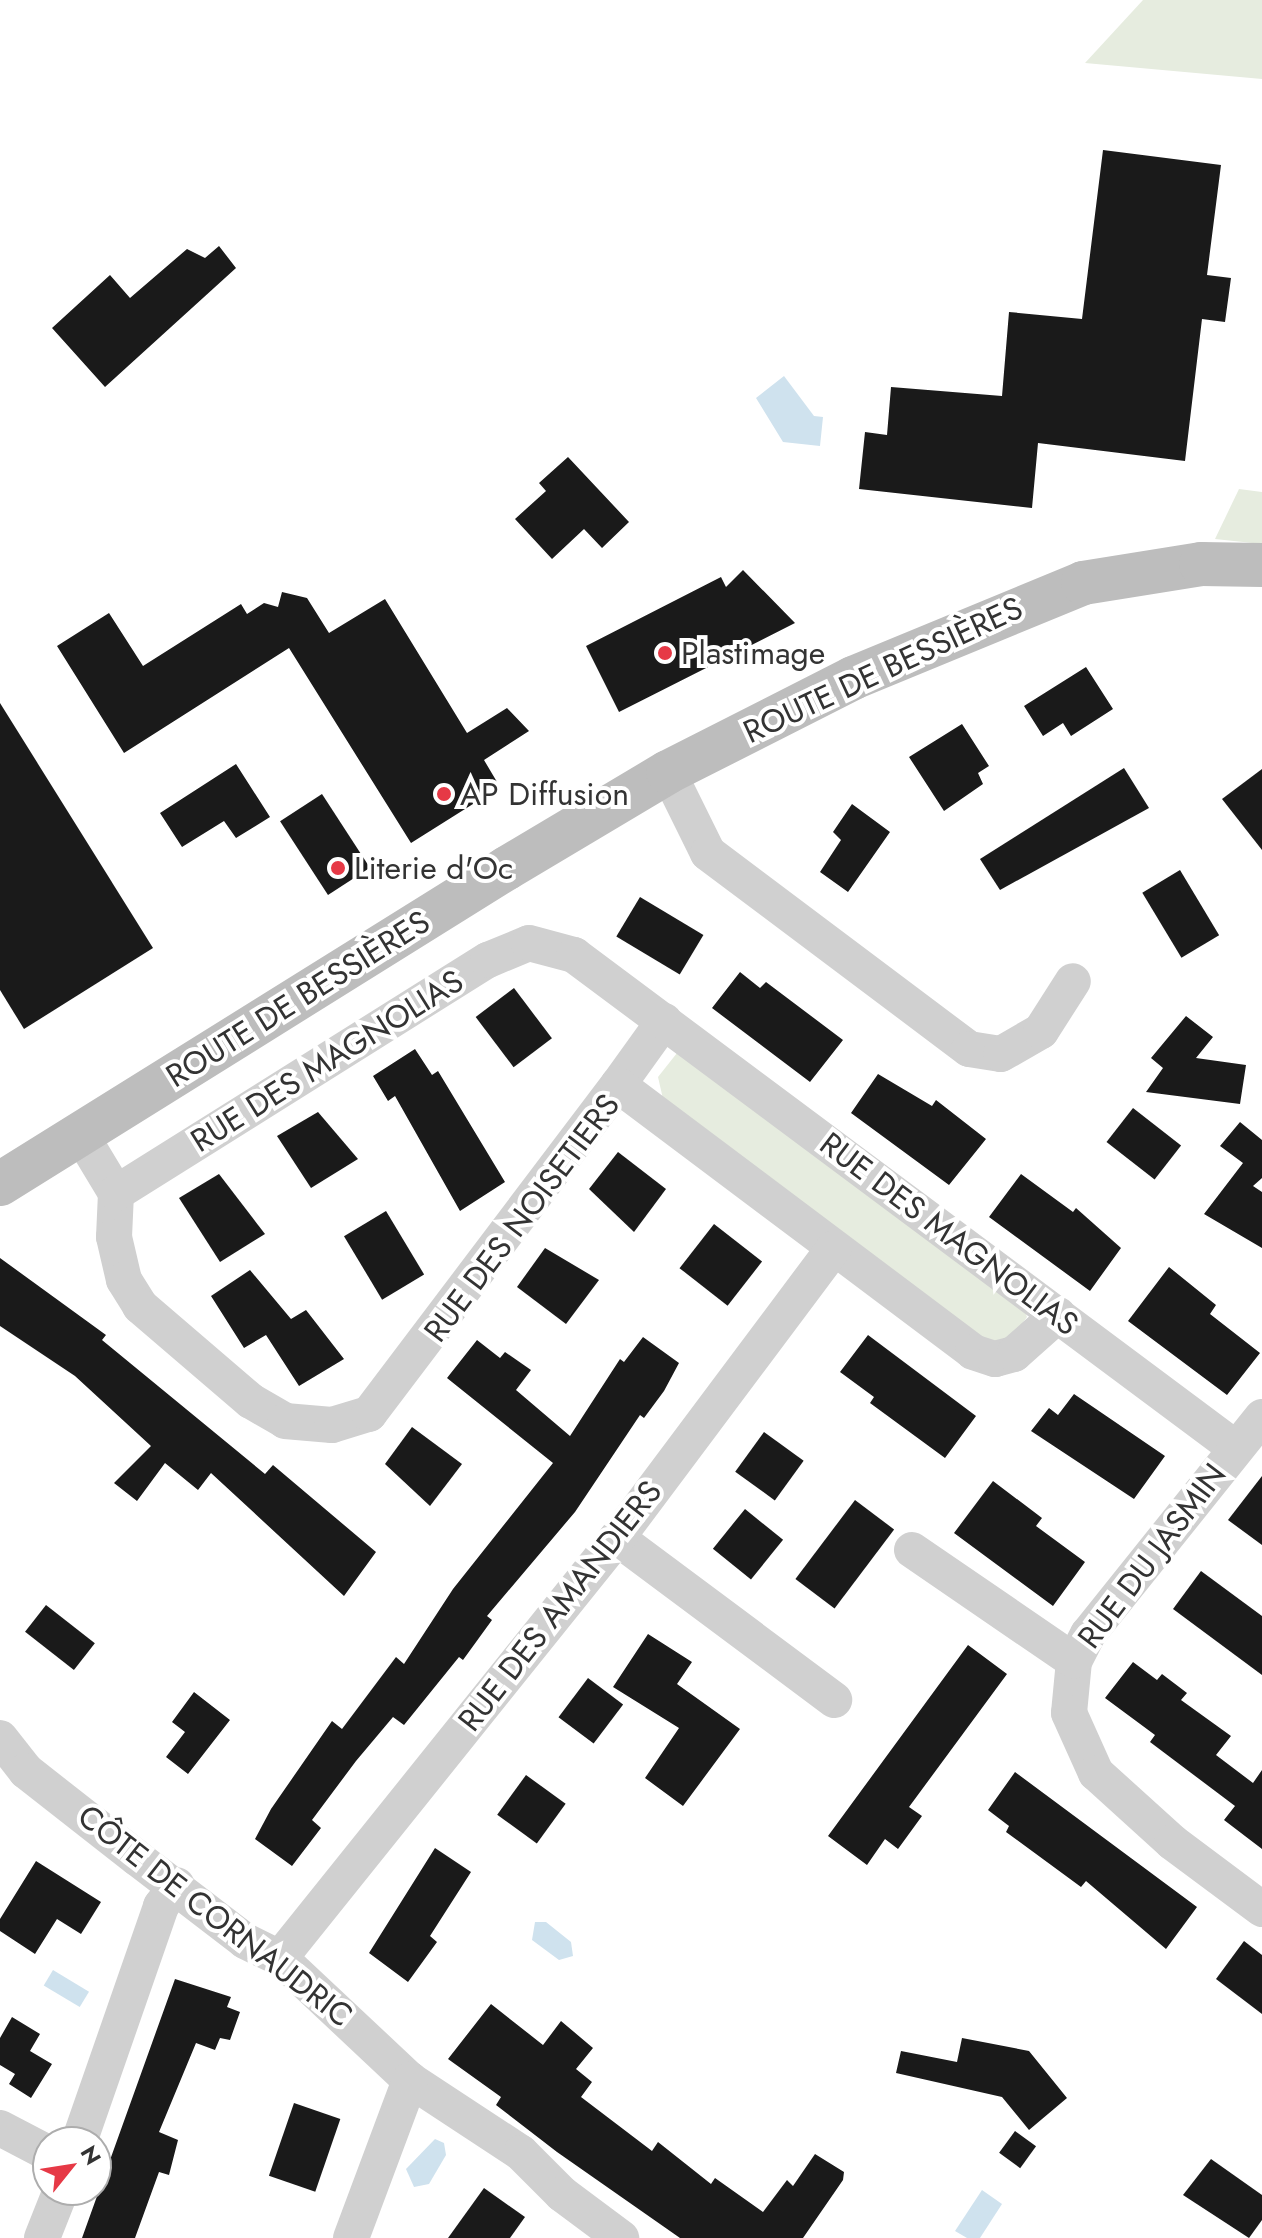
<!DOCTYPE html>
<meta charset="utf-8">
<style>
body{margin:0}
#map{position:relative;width:1262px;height:2238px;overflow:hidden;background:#fff;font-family:Jost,sans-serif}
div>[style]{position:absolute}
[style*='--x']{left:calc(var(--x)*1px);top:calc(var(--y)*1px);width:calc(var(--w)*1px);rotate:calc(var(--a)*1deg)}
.green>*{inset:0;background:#e6ecdf}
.water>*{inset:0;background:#cfe2ee;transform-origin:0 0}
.building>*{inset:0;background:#1a1a1a;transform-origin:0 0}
.minor>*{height:36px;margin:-18px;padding:0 18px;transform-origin:18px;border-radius:18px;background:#d0d0d0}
.secondary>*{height:44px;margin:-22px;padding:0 22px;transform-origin:22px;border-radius:22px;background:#bdbdbd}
.dots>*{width:22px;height:22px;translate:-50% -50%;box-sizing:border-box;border:4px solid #fff;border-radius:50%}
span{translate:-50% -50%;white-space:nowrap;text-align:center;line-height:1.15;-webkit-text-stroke:8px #fff;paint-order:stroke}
.poi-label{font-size:32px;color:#333}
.left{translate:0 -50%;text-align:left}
.street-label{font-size:32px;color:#333}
.north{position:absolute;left:32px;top:2126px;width:80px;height:80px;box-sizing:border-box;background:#fff;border:2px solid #adadad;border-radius:50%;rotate:60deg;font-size:22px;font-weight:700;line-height:32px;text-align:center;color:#333}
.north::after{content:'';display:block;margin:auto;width:28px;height:36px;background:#e63946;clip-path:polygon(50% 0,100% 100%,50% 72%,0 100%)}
</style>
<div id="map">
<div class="green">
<i style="clip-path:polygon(1143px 0,1262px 0,1262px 79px,1085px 63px)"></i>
<i style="clip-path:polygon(1239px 489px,1262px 492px,1262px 544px,1215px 539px)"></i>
<i style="clip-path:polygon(677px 1053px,1018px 1294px,1027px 1317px,1009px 1342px,990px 1345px,663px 1099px,658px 1077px)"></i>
</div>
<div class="water">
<i style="clip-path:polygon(784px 376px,814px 416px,823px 417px,820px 446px,783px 442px,756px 398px)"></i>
<i style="clip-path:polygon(535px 1922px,546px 1922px,571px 1942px,573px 1956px,559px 1960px,532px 1940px)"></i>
<i style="left:53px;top:1970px;width:42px;height:18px;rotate:31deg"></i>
<i style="clip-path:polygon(435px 2139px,444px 2143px,446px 2155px,429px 2184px,414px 2187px,406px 2169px)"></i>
<i style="clip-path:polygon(982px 2190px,1002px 2204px,980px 2238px,967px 2238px,955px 2231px)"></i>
</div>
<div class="building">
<i style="clip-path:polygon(1103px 150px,1221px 165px,1207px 275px,1231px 278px,1225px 322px,1202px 319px,1185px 461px,1038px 443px,1032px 508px,859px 489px,865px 432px,887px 435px,891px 387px,1002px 396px,1009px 312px,1082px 319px)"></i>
<i style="clip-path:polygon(219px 246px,236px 268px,105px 387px,52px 328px,110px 275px,130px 298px,187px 249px,205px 258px)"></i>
<i style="clip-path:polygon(568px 457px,629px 522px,602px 548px,584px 529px,552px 559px,515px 519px,546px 491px,539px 483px)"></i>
<i style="clip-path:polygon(743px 570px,795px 623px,619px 712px,586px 646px,721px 577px,726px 587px)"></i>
<i style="clip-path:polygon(282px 592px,307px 598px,329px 633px,385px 599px,467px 733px,507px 708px,529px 731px,484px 760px,500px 787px,411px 843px,289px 648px,124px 753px,57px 646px,109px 613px,143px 666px,241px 604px,247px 614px,264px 603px,278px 607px)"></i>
<i style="clip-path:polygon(1086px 667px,1113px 709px,1071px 736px,1063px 723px,1043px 736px,1024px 706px)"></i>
<i style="clip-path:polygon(0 703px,153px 948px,24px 1029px,0 990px)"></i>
<i style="clip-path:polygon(962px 724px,989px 766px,978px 773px,983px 784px,944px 811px,909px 757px)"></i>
<i style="clip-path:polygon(236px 764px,270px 817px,236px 838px,224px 821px,182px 847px,160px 813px)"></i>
<i style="clip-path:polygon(1124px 768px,1149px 808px,1000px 890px,980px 859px)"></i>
<i style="clip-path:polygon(1262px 769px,1262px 850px,1222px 799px)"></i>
<i style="left:322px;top:794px;width:88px;height:50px;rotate:57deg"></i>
<i style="clip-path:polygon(852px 804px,890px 832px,848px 892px,820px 872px,841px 840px,833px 832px)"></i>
<i style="left:1180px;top:870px;width:76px;height:44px;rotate:59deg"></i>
<i style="left:640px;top:897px;width:74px;height:46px;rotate:31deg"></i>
<i style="clip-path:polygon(740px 972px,760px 988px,766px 982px,843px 1040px,810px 1082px,712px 1008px)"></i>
<i style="left:514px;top:988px;width:63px;height:48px;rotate:53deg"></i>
<i style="clip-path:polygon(1186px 1016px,1213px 1037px,1196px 1058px,1246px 1065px,1240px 1104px,1146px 1092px,1163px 1068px,1151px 1058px)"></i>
<i style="clip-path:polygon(415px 1049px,432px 1075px,438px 1071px,505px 1182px,460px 1211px,395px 1096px,388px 1101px,373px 1076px)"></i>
<i style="clip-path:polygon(878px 1074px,932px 1106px,936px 1100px,986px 1139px,949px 1185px,851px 1113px)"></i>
<i style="left:1133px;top:1108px;width:61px;height:43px;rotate:38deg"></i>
<i style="clip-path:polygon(318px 1112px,358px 1159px,311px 1188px,277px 1136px)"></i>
<i style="clip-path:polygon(1240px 1122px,1262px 1140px,1262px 1178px,1253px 1186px,1262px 1192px,1262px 1248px,1204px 1214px,1243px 1163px,1220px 1146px)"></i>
<i style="clip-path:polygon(618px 1152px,666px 1189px,634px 1232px,589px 1189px)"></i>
<i style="clip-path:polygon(219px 1174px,265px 1234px,220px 1262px,179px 1198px)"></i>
<i style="clip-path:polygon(1021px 1174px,1073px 1212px,1076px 1208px,1121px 1248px,1090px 1291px,989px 1217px)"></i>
<i style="left:386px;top:1211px;width:74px;height:49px;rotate:59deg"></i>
<i style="left:714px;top:1224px;width:61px;height:56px;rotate:38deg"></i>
<i style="clip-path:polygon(545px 1248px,599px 1280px,566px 1324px,517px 1287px)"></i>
<i style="clip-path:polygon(0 1258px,106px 1335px,102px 1340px,265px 1474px,273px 1465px,376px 1552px,344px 1596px,211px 1473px,198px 1490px,165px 1463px,137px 1501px,114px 1483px,151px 1446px,75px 1376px,0 1326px)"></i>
<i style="clip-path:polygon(1169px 1267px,1216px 1305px,1210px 1314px,1260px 1353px,1227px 1395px,1128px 1321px)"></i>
<i style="clip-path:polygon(250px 1270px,291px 1319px,306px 1310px,344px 1359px,299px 1386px,266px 1335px,244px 1348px,211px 1296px)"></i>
<i style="clip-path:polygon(868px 1335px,976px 1416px,945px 1458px,870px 1403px,874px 1397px,840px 1372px)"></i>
<i style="clip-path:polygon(643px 1337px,679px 1363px,664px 1391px,644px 1418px,640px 1415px,575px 1512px,487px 1616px,492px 1620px,463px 1660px,459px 1657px,404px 1725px,393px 1717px,356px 1761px,312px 1820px,321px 1828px,292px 1866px,255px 1839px,271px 1809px,332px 1721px,342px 1729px,396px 1657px,404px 1664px,453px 1589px,553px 1463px,447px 1378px,477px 1340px,500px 1358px,505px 1352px,531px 1370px,516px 1390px,570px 1436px,620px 1359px,624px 1362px)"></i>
<i style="clip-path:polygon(1074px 1394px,1165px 1456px,1134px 1499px,1031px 1431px,1049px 1408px,1058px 1415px)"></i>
<i style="clip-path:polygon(412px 1427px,462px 1464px,430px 1506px,385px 1464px)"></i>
<i style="left:764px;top:1432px;width:49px;height:49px;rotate:36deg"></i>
<i style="clip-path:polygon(1262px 1476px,1262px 1545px,1228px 1520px)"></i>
<i style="clip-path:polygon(993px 1481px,1042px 1518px,1036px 1526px,1085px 1562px,1053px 1606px,954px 1533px)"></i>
<i style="left:855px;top:1500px;width:49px;height:99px;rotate:37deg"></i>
<i style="left:745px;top:1509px;width:49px;height:51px;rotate:39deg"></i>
<i style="clip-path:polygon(1201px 1571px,1262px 1616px,1262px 1675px,1173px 1609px)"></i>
<i style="left:46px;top:1605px;width:62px;height:34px;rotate:38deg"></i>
<i style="clip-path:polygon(648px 1634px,692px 1662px,677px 1684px,740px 1729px,683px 1806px,645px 1778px,679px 1728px,613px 1687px)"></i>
<i style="clip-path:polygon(968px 1645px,1007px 1674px,909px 1807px,922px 1816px,898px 1849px,885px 1839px,867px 1865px,828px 1836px)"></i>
<i style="clip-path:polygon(1133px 1662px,1157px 1680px,1162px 1674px,1187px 1693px,1181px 1700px,1231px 1736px,1216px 1755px,1253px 1783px,1262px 1770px,1262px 1849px,1224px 1820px,1235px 1806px,1150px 1742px,1155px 1735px,1105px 1698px)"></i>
<i style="left:588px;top:1678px;width:44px;height:49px;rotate:37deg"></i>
<i style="clip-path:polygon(194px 1692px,230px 1720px,188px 1774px,166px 1757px,185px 1732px,172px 1722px)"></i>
<i style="clip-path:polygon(1015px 1772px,1197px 1907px,1166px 1949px,1086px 1881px,1081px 1887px,1006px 1832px,1009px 1826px,988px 1810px)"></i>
<i style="left:526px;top:1775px;width:49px;height:49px;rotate:36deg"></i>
<i style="clip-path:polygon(435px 1848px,471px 1872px,430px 1936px,437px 1942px,408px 1982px,369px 1953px)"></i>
<i style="clip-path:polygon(36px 1861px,101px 1902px,81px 1934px,57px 1919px,35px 1954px,0 1931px,0 1919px)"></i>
<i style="clip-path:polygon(1244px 1941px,1262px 1955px,1262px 2014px,1216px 1979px)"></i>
<i style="clip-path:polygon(175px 1979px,231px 1997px,227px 2007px,240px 2012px,230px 2040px,220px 2038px,215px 2050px,196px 2043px,159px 2132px,178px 2140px,169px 2175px,159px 2172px,135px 2238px,82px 2238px)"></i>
<i style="clip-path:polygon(491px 2004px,543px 2045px,561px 2021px,593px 2048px,576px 2069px,592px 2082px,581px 2097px,652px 2151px,658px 2142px,711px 2184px,715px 2178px,763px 2212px,787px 2180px,793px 2186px,815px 2154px,844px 2172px,843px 2180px,803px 2238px,680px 2238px,557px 2152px,496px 2105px,501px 2097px,448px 2059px)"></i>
<i style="clip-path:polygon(12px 2017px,40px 2034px,30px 2051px,52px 2064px,31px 2098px,9px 2084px,15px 2074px,0 2065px,0 2038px)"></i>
<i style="clip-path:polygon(962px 2038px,1029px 2051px,1067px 2098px,1029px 2130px,1002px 2097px,896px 2073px,901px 2051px,957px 2062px)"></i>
<i style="left:294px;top:2103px;width:49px;height:77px;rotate:19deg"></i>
<i style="left:1015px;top:2131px;width:26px;height:27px;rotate:36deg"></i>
<i style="clip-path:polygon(1211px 2159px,1262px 2195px,1262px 2220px,1249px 2238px,1183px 2195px)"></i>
<i style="clip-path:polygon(484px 2188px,525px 2217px,510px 2238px,448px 2238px)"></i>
</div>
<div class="minor">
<i style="--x:668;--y:772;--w:90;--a:63.7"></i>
<i style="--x:708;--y:853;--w:326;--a:36.9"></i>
<i style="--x:969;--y:1049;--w:32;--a:9"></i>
<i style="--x:1001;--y:1054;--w:46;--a:-29.9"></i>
<i style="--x:1041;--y:1031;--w:59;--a:-57.4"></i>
<i style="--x:618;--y:1085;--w:79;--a:-54.3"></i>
<i style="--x:81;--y:1135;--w:68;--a:58.9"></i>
<i style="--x:116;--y:1193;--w:44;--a:92.6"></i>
<i style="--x:114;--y:1237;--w:44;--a:76.9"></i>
<i style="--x:124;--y:1280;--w:31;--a:58"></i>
<i style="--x:140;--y:1306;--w:146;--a:40.6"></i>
<i style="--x:251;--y:1401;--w:39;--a:30"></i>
<i style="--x:285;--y:1421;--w:47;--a:4.9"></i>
<i style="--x:332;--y:1425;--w:39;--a:-17"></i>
<i style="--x:369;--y:1414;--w:413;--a:-52.9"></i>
<i style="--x:618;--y:1085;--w:444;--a:36.9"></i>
<i style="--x:973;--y:1352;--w:23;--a:18"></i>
<i style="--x:995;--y:1359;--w:20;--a:-15"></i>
<i style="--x:1014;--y:1354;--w:59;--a:-41.6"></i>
<i style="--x:116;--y:1193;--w:439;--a:-32.1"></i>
<i style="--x:488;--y:960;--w:44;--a:-22.5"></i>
<i style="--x:529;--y:943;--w:47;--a:14.9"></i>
<i style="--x:574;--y:955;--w:823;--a:36.7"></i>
<i style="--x:1262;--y:1417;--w:278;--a:128.7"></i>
<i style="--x:1088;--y:1634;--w:30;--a:117"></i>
<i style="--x:1074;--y:1661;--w:52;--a:95.5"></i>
<i style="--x:1069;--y:1713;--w:66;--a:65.8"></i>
<i style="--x:1096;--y:1773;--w:103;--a:42.2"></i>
<i style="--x:1172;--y:1842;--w:112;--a:36.7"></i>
<i style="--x:617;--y:1538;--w:271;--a:36.7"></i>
<i style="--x:912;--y:1550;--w:196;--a:34.4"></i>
<i style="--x:0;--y:1738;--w:42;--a:51.8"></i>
<i style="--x:26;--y:1771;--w:141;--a:38.1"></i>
<i style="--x:137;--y:1858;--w:136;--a:37.5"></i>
<i style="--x:245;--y:1941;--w:39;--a:26"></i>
<i style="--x:280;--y:1958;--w:178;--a:43.2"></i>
<i style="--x:410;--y:2080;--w:133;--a:33.3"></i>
<i style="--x:521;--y:2153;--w:58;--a:45"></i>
<i style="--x:562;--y:2194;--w:74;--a:36.7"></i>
<i style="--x:280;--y:1958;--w:538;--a:-51.26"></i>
<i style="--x:617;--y:1538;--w:361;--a:-53.2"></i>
<i style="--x:0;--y:2128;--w:54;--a:27.5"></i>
<i style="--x:79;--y:2142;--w:250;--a:-70.8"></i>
<i style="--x:161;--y:1906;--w:26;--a:-53"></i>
<i style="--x:42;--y:2238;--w:52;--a:-68.4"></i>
<i style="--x:351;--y:2238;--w:169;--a:-69.5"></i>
</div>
<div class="secondary">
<i style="--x:0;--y:1184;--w:597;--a:-31.93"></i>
<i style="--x:507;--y:868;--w:187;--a:-30.8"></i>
<i style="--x:668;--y:772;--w:208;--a:-26.9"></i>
<i style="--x:853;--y:678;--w:249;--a:-22.4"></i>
<i style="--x:1083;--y:583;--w:120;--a:-9.1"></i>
<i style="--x:1201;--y:564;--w:61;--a:0.9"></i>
</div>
<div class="dots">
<i style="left:665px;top:653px;background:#e63946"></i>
<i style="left:444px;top:794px;background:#e63946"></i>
<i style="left:338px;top:868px;background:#e63946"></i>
</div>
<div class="poi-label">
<span class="left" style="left:681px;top:653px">Plastimage</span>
<span class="left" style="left:460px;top:794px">AP Diffusion</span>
<span class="left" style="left:354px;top:868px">Literie d'Oc</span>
</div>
<div class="street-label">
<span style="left:883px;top:670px;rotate:-25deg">ROUTE DE BESSIÈRES</span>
<span style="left:298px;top:999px;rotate:-32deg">ROUTE DE BESSIÈRES</span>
<span style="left:327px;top:1061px;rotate:-32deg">RUE DES MAGNOLIAS</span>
<span style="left:522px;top:1218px;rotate:-53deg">RUE DES NOISETIERS</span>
<span style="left:949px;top:1234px;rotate:37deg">RUE DES MAGNOLIAS</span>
<span style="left:1152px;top:1556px;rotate:-53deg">RUE DU JASMIN</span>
<span style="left:560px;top:1606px;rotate:-52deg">RUE DES AMANDIERS</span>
<span style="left:215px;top:1916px;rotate:38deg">CÔTE DE CORNAUDRIC</span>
</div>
<div class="north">N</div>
</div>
